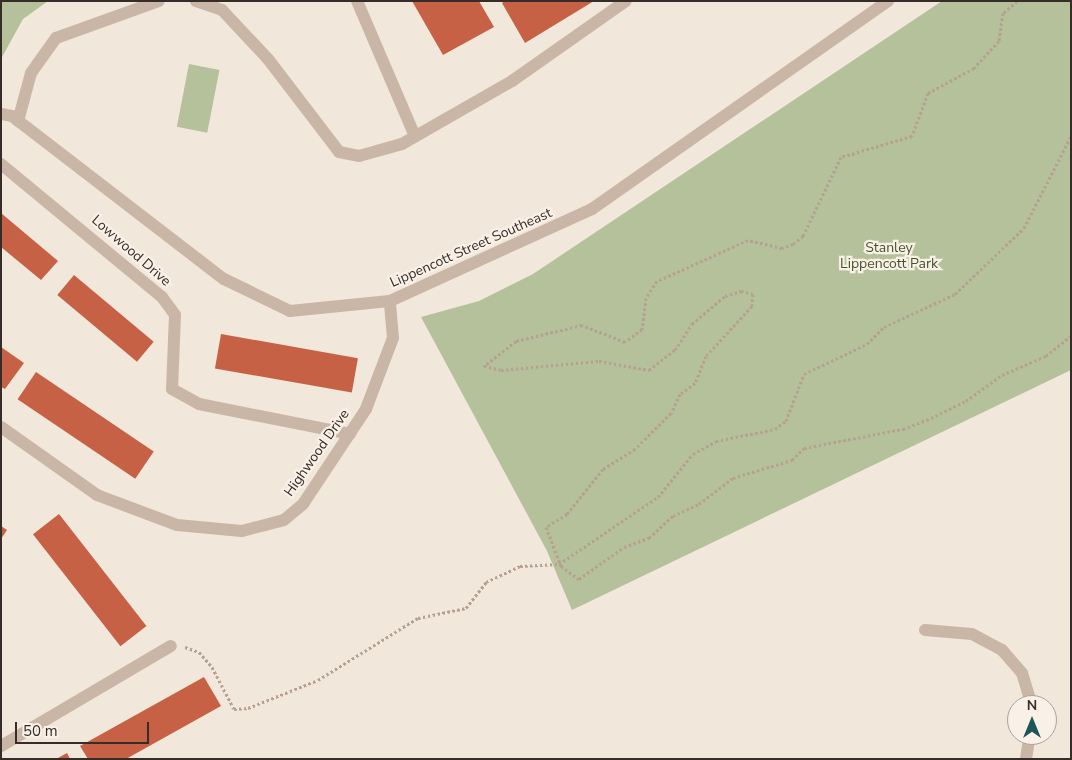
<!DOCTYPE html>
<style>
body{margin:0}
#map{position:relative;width:1072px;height:760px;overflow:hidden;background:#f2e7db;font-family:"Nunito Sans",sans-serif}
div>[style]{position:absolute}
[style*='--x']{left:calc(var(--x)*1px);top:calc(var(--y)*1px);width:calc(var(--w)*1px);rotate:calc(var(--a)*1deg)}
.green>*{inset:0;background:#b5c19b;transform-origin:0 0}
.building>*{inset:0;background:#c66145;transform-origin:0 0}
.path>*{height:3px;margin-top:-1.5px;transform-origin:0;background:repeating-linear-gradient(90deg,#b6a091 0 2.5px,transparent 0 5px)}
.minor>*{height:12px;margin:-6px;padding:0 6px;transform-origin:6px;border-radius:6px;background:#cab6a7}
span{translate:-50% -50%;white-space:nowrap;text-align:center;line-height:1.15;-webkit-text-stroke:4.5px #f9f1e7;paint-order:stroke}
.street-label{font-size:14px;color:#362c28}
.park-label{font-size:14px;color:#46542b}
.frame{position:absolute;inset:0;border:2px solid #362c28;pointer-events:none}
.north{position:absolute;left:1007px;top:695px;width:50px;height:50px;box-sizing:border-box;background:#f9f1e7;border:1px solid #aba29b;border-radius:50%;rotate:0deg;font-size:14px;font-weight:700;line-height:20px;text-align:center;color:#362c28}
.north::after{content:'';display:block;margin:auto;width:18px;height:22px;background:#1d5558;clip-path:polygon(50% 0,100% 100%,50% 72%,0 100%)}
.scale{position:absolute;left:15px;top:722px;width:134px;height:22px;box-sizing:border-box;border:2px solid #362c28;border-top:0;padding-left:6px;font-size:15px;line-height:18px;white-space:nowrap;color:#362c28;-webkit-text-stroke:4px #f9f1e7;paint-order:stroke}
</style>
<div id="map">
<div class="green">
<i style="clip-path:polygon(1px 1px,48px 1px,23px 19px,1px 59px)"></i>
<i style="clip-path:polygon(942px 1px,1071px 1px,1071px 370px,572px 610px,547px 551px,421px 317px,479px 301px,533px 274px)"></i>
<i style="left:189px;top:64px;width:31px;height:64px;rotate:11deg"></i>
</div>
<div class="building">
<i style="clip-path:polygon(412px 1px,479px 1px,494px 27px,443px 55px)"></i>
<i style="clip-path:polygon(505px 1px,594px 1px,525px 43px,502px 3px)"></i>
<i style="clip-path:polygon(1px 213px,58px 261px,41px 280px,1px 247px)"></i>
<i style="left:74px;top:275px;width:104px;height:26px;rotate:40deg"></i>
<i style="left:221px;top:334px;width:139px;height:35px;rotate:10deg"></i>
<i style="clip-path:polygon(1px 347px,24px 363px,5px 389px,1px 387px)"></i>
<i style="left:36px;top:372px;width:142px;height:33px;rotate:34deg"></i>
<i style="left:59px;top:514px;width:142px;height:33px;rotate:52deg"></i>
<i style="clip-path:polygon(1px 526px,7px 530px,1px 539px)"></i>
<i style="clip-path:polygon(204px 677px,221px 706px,126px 759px,88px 759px,80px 746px)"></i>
<i style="clip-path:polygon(67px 753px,70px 759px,56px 759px)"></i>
</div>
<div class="path">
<i style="--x:1017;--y:1;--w:18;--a:139"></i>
<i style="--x:1003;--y:13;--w:28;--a:98"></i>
<i style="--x:999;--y:41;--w:37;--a:133"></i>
<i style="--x:974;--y:68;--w:52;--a:151.5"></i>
<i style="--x:928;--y:93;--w:46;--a:110.4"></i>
<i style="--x:912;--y:136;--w:74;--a:163.5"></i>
<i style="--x:841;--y:157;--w:88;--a:115.7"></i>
<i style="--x:803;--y:236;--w:13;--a:141"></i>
<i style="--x:793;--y:244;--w:12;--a:160"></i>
<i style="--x:782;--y:248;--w:35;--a:-167"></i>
<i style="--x:748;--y:240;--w:100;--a:155.7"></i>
<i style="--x:657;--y:281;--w:20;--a:123"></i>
<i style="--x:646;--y:298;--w:31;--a:97"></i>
<i style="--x:642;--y:329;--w:21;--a:143"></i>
<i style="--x:625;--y:342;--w:46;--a:-158.4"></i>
<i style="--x:582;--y:325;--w:68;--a:166.4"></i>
<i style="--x:516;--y:341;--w:41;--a:142"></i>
<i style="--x:484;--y:366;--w:17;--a:13"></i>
<i style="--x:501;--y:370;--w:98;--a:-5.2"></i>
<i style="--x:599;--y:361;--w:51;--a:10.2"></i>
<i style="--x:649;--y:370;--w:33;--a:-38"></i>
<i style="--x:675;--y:350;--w:31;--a:-57"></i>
<i style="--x:692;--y:324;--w:43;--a:-40.3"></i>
<i style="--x:725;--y:296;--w:17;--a:-17"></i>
<i style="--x:741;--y:291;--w:12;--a:14"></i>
<i style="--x:753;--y:294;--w:12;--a:95"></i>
<i style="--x:752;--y:306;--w:68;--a:132.6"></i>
<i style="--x:706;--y:356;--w:29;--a:112"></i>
<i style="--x:695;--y:383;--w:19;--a:144"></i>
<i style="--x:680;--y:394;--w:21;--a:115"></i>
<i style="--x:671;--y:413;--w:51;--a:135"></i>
<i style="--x:635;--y:449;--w:38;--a:148"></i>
<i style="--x:603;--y:469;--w:58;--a:128.7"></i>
<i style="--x:567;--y:514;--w:25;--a:148"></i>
<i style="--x:546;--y:527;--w:42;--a:69"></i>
<i style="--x:561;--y:566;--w:22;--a:36"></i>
<i style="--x:579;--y:579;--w:55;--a:-35.4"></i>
<i style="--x:624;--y:547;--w:27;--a:-20"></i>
<i style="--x:649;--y:538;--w:33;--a:-43"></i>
<i style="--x:673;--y:516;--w:29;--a:-25"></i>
<i style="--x:699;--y:504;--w:43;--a:-37.4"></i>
<i style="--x:733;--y:478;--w:62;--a:-17"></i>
<i style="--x:792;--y:460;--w:17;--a:-45"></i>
<i style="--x:804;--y:448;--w:101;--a:-10.9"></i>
<i style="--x:903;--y:429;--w:30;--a:-21"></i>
<i style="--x:931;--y:418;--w:39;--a:-26"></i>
<i style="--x:966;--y:401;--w:44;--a:-35.8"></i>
<i style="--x:1002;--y:375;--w:48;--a:-23.4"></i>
<i style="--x:1046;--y:356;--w:32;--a:-39"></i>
<i style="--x:185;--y:647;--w:15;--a:20"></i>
<i style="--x:199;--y:652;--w:20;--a:49"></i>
<i style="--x:212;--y:667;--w:47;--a:62.4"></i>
<i style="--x:234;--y:709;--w:14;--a:-4"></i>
<i style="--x:248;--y:708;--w:75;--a:-21.8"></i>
<i style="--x:318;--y:680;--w:118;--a:-31.8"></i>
<i style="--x:418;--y:618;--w:49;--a:-11.8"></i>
<i style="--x:466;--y:608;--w:33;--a:-52"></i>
<i style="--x:486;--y:582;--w:38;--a:-25"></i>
<i style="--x:520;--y:566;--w:39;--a:-3"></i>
<i style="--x:559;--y:564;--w:120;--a:-34.1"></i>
<i style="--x:658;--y:497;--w:55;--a:-50.9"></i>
<i style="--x:693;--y:454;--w:26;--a:-29"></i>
<i style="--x:716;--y:441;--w:60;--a:-11.5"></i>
<i style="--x:775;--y:429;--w:14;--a:-36"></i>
<i style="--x:786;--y:421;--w:50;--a:-69"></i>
<i style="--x:804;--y:374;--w:70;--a:-25.5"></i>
<i style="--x:867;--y:344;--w:24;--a:-45"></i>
<i style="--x:884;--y:327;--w:78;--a:-24.9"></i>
<i style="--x:955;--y:294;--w:95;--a:-43.7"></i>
<i style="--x:1024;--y:228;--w:103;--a:-62.9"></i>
</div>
<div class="minor">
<i style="--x:196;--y:1;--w:28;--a:19"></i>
<i style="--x:222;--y:10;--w:67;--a:46.8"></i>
<i style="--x:268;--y:59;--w:117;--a:52.6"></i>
<i style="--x:339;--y:152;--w:20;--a:11"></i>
<i style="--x:359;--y:156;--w:45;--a:-15.6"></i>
<i style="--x:402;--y:144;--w:127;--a:-29.8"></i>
<i style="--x:512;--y:81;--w:139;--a:-35.1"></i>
<i style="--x:357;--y:1;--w:147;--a:66.8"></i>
<i style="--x:1;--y:114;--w:11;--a:10"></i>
<i style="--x:12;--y:116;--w:267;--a:37.6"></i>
<i style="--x:224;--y:279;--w:73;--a:25.9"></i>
<i style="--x:290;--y:311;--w:100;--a:-5.7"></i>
<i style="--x:390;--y:301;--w:222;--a:-24.5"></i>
<i style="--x:592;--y:209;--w:362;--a:-35.1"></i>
<i style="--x:18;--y:121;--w:50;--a:-74.8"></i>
<i style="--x:31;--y:73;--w:43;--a:-54.5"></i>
<i style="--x:56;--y:38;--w:109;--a:-19.8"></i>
<i style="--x:1;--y:164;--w:209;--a:39.6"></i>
<i style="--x:162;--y:297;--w:22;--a:54"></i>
<i style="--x:175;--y:315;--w:74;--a:92.3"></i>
<i style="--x:172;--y:389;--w:31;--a:29"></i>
<i style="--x:199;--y:404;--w:154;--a:11.2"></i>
<i style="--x:1;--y:427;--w:118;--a:35.3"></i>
<i style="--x:97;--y:495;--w:85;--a:20.6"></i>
<i style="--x:177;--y:525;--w:65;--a:5.3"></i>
<i style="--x:242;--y:531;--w:43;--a:-14.7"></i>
<i style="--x:284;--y:520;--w:25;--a:-40"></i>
<i style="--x:303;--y:504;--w:114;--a:-56.4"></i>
<i style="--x:366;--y:409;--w:76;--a:-69.2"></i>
<i style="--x:393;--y:338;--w:37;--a:-95"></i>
<i style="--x:925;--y:630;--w:47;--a:4.9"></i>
<i style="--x:972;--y:634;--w:34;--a:28"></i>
<i style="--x:1002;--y:650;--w:30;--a:49"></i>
<i style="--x:1022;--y:673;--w:34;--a:73"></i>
<i style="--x:1;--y:746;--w:197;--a:-30.5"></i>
<i style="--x:1026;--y:759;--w:24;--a:-81"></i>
</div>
<div class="street-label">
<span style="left:471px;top:248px;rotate:-24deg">Lippencott Street Southeast</span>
<span style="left:131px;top:251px;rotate:41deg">Lowwood Drive</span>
<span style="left:317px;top:453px;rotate:-55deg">Highwood Drive</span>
</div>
<div class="park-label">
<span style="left:889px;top:256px">Stanley<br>Lippencott Park</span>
</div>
<div class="frame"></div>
<div class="north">N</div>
<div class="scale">50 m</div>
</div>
